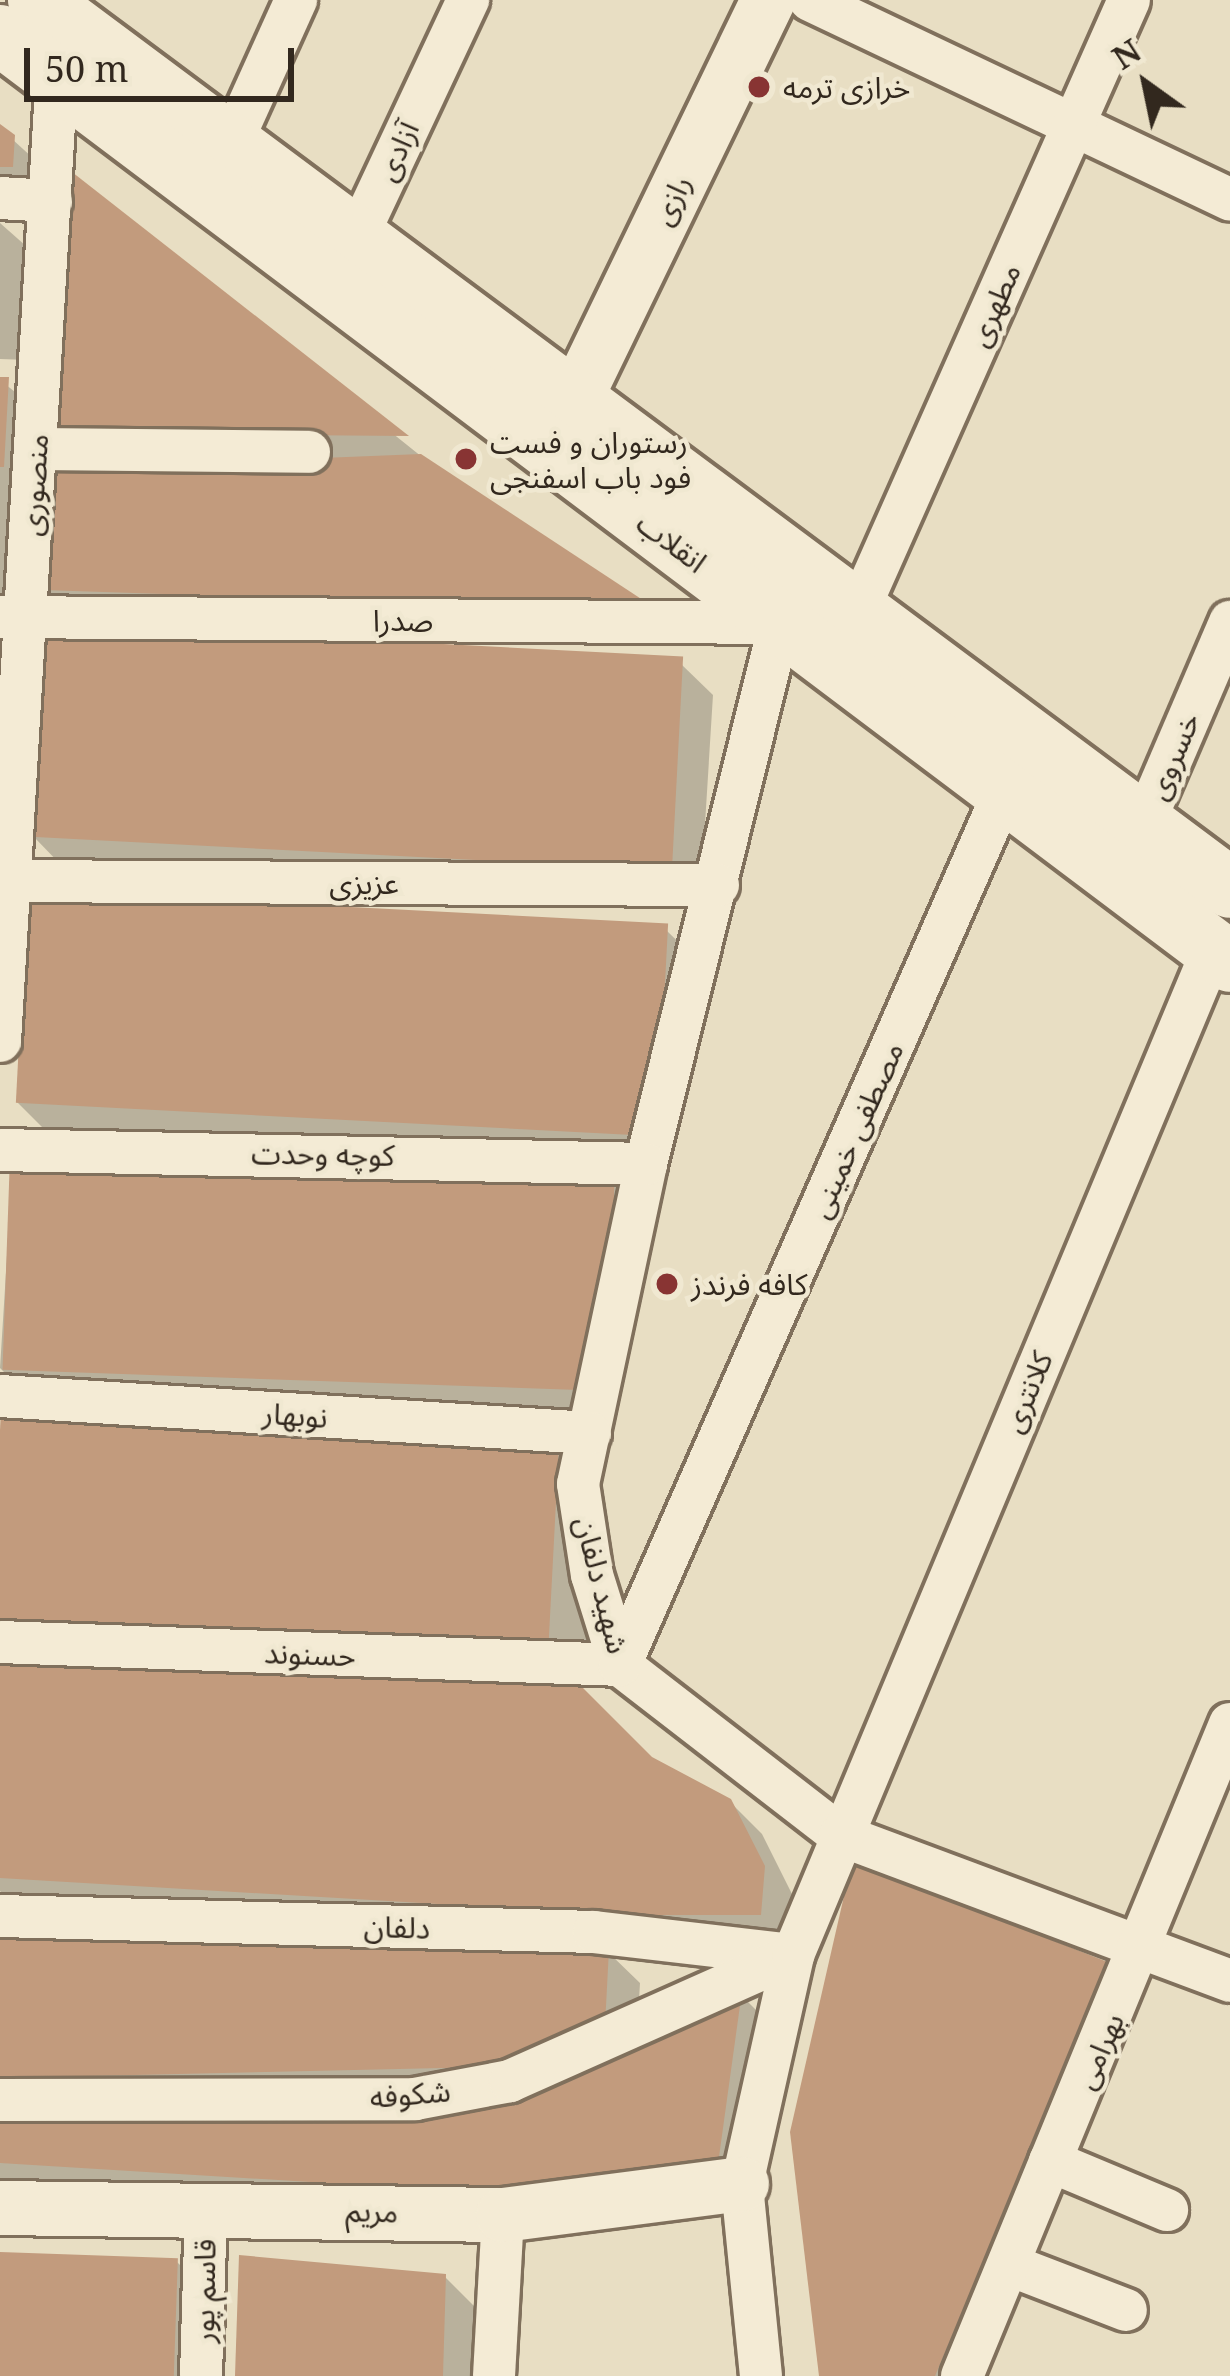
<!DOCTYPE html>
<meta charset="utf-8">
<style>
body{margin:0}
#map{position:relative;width:1230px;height:2376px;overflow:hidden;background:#e8dec3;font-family:"Noto Serif","Noto Sans Arabic",serif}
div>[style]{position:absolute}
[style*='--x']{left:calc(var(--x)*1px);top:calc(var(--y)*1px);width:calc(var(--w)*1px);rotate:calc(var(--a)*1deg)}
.shadow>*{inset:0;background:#0003}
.building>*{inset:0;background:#c29b7d;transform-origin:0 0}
.roads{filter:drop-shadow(3px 0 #80705c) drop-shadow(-3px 0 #80705c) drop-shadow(0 3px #80705c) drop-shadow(0 -3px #80705c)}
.minor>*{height:42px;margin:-21px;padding:0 21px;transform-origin:21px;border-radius:21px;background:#f4ebd5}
.tertiary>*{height:54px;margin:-27px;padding:0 27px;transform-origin:27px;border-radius:27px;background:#f4ebd5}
.secondary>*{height:60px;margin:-30px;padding:0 30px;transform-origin:30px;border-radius:30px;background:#f4ebd5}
.dots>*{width:33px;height:33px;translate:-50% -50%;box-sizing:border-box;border:6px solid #f0e8d1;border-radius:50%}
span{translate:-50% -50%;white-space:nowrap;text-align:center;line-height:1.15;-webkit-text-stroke:9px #f0e8d1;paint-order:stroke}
.poi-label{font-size:30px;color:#32281e}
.left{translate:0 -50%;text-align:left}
.street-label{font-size:30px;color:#32281e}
.north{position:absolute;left:1086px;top:24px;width:120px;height:120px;-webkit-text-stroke:9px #f0e8d1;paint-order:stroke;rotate:327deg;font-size:33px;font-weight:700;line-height:48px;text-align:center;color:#32281e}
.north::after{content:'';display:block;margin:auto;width:42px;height:54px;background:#32281e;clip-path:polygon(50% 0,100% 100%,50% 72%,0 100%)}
.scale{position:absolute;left:24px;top:48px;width:270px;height:54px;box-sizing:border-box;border:6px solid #32281e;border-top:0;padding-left:15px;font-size:36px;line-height:42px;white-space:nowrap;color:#32281e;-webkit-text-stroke:9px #f0e8d1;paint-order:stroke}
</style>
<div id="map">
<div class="shadow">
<i style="clip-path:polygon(0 128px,46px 170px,0 196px)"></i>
<i style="clip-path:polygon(74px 178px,437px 469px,657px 612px,78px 621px,46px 589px,92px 464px)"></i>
<i style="clip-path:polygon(0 223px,35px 254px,28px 360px,0 359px)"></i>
<i style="clip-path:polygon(0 380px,40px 412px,26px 621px,0 619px)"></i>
<i style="clip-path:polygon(681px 664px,713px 695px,700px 905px,63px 867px,32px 835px)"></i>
<i style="clip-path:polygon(667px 931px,699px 962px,656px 1158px,49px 1134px,17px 1102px)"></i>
<i style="clip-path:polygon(13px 1160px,614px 1181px,645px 1213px,591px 1422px,32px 1400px,0 1368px)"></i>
<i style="clip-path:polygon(4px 1414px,557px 1447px,589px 1479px,596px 1672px,0 1632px)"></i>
<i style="clip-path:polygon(0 1667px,729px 1801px,762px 1834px,795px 1900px,792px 1946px,17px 1908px,0 1891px)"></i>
<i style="clip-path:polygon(0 1930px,608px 1952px,640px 1983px,637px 2035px,741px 1995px,772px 2026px,750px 2188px,14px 2192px,0 2178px)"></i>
<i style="clip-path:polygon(1109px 1965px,980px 2376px,822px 2376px)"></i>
<i style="clip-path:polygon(0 2255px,177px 2262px,208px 2293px,208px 2376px,0 2376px)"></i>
<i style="clip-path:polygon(445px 2277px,477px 2309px,475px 2376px,238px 2376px)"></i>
</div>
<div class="building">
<i style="clip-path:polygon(0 124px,15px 135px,13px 167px,0 167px)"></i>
<i style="clip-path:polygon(72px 172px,409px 436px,58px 433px)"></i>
<i style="clip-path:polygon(0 377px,9px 377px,4px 467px,0 467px)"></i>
<i style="clip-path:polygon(421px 454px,658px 610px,43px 590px,48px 469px)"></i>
<i style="left:42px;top:623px;width:642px;height:214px;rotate:3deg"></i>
<i style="left:27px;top:890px;width:642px;height:213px;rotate:3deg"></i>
<i style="left:10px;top:1156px;width:605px;height:214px;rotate:2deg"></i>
<i style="left:1px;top:1411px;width:559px;height:213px;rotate:3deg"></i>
<i style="clip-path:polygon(0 1665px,582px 1687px,652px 1757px,731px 1799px,765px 1866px,761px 1915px,623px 1915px,0 1878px)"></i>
<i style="clip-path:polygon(852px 1861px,1110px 1963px,935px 2376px,819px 2376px,790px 2132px)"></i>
<i style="clip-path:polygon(0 1927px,609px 1949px,605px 2025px,487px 2067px,0 2078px)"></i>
<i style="clip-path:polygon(742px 1991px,719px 2157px,644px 2176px,491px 2193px,0 2163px,0 2117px,438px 2108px)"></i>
<i style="left:0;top:2252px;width:178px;height:124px;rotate:2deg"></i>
<i style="clip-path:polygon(239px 2255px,446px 2274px,443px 2376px,235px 2376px)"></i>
</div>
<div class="roads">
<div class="minor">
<i style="--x:810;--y:0;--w:465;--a:25.4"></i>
<i style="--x:231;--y:144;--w:158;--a:-65.7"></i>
<i style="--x:0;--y:198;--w:51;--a:3.4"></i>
<i style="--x:357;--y:237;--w:262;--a:-64.9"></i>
<i style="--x:36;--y:449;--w:273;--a:0.6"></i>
<i style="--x:858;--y:611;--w:668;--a:-66.08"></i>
<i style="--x:0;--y:617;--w:780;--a:0.44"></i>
<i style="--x:780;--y:623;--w:557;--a:103.91"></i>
<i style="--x:646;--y:1164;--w:327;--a:102"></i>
<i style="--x:578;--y:1484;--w:92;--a:81.3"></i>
<i style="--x:592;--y:1575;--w:94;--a:72.7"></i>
<i style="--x:620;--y:1665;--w:278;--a:37.7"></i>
<i style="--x:840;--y:1835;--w:416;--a:20.5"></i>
<i style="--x:1144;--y:823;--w:219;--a:-66.8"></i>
<i style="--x:0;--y:881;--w:718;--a:0.32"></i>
<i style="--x:0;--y:1041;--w:969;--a:-86.63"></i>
<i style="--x:0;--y:1150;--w:646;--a:1.24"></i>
<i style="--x:0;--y:1396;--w:591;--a:3.59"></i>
<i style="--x:0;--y:1642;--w:620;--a:2.12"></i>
<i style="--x:620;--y:1665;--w:954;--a:-66.26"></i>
<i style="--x:0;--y:1916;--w:594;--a:1.54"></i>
<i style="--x:594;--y:1932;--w:199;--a:6.6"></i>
<i style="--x:0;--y:2100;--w:415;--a:-0.1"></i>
<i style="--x:415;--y:2099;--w:97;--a:-10.7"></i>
<i style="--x:510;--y:2081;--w:310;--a:-24"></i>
<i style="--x:1050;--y:2161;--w:127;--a:22.7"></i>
<i style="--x:1012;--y:2266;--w:122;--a:21.1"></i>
<i style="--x:201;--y:2376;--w:171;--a:-88.3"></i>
<i style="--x:494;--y:2376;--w:161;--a:-86.8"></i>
<i style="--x:761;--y:2376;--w:193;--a:-95.7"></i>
<i style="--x:742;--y:2184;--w:235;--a:-77.4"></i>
<i style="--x:793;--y:1955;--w:1090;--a:-67.34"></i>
<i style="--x:962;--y:2376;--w:705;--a:-67.66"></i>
</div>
<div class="tertiary">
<i style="--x:575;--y:400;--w:444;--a:-64.2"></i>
<i style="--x:0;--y:2208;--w:503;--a:0.8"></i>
<i style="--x:503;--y:2215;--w:241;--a:-7.4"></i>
</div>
<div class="secondary">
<i style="--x:38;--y:0;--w:1486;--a:36.68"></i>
<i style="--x:0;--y:35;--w:1540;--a:37"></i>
</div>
</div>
<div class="dots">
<i style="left:759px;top:87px;background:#883433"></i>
<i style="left:466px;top:459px;background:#883433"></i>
<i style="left:667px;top:1284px;background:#883433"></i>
</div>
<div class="poi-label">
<span class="left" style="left:783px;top:87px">خرازی ترمه</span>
<span class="left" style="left:490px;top:459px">رستوران و فست<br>فود باب اسفنجی</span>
<span class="left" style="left:691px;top:1284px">کافه فرندز</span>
</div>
<div class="street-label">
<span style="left:397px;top:151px;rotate:-65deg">آزادی</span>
<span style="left:671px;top:200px;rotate:-64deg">رازی</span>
<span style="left:994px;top:305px;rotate:-66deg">مطهری</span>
<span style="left:34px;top:485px;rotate:-86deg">منصوری</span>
<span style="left:672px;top:542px;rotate:37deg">انقلاب</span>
<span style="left:403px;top:620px">صدرا</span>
<span style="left:1173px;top:756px;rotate:-67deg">خسروی</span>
<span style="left:364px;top:883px">عزیزی</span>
<span style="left:856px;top:1130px;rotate:-66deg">مصطفی خمینی</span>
<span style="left:323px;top:1154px;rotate:1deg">کوچه وحدت</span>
<span style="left:1027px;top:1392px;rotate:-67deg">کلانتری</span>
<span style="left:295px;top:1415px;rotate:4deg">نوبهار</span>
<span style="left:602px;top:1585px;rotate:76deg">شهید دلفان</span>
<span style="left:310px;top:1654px;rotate:2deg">حسنوند</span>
<span style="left:397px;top:1927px;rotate:2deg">دلفان</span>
<span style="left:1099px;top:2051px;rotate:-66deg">بهرامی</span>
<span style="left:410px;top:2094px;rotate:-5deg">شکوفه</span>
<span style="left:372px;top:2211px;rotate:2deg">مریم</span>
<span style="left:204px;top:2291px;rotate:-89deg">قاسم پور</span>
</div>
<div class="north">N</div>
<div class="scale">50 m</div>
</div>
